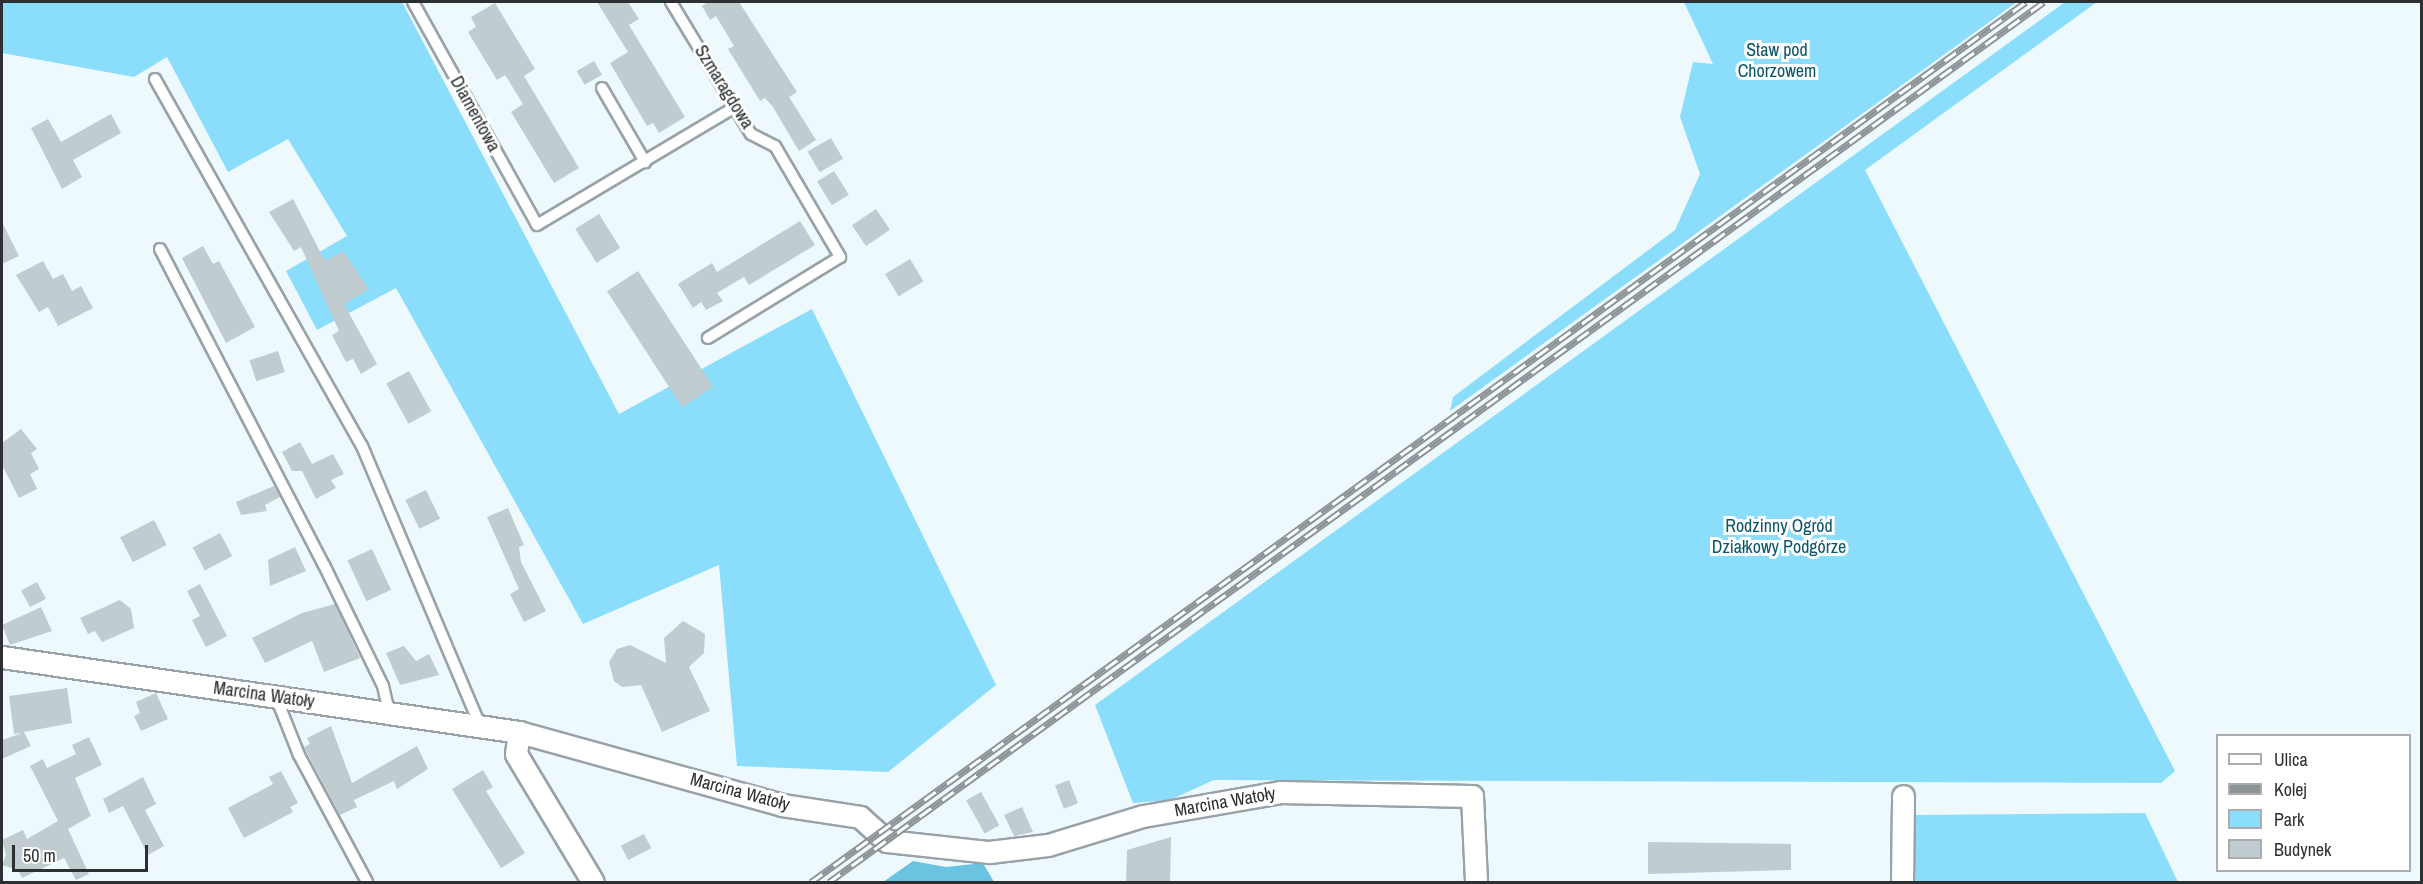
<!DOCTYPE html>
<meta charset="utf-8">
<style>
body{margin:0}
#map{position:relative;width:2423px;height:884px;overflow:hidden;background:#eef9fe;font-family:"Archivo Narrow",sans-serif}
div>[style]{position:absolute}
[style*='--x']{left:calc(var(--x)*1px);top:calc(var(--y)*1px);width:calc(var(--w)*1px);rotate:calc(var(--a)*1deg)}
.green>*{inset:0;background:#8bdefb}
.forest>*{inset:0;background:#6bc3e2}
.building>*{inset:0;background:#c1ccd0;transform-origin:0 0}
.roads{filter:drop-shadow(2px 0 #98a2a7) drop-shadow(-2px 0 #98a2a7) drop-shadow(0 2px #98a2a7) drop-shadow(0 -2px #98a2a7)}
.service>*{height:10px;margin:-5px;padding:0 5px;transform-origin:5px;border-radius:5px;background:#fff}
.minor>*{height:21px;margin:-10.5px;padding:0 10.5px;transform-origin:10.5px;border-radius:10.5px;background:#fff}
.rail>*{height:7px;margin-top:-3.5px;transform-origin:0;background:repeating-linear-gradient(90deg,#fff 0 14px,#8c9497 0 28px);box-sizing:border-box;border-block:2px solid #8c9497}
span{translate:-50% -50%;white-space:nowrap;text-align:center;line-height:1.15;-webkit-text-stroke:6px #fff;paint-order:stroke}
.park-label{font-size:18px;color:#09566b}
.street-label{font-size:18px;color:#2c3032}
.frame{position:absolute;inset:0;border:3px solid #2c3032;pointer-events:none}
.legend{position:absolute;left:2216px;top:734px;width:195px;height:138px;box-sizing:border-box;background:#fff;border:2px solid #abacad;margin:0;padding:8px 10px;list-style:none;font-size:18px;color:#2c3032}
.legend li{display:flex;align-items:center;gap:12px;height:30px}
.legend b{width:30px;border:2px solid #abacad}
.scale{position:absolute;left:12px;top:845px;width:136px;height:27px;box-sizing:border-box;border:3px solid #2c3032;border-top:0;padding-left:8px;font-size:18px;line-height:21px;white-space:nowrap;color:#2c3032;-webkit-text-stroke:4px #fff;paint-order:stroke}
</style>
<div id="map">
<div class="green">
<i style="clip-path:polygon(2px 2px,402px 2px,619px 414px,812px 309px,996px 685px,888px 772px,737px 766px,719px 565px,583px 624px,396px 288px,317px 330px,286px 271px,347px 236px,288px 139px,228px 172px,167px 57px,134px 77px,2px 53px)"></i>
<i style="clip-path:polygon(1684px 2px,2017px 2px,1450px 411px,1453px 397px,1675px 230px,1700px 174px,1680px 117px,1693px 62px,1713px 64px)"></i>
<i style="clip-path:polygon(2065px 2px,2097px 2px,1865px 170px,2175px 771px,2161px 783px,1214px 780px,1170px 800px,1133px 803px,1095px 705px)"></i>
<i style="clip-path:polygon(2145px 813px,2178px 882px,1911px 882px,1909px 815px)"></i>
</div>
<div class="forest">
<i style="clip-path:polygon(913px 861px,946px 867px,983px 863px,994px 882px,883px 882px)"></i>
</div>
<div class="building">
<i style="clip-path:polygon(597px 2px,628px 2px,639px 19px,629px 25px,685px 117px,659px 133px,653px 123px,647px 126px,610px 63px,628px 52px)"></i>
<i style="clip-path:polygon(708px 2px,739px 2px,797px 92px,789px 97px,816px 140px,799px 151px,773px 107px,765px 98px,760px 101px,728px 49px,734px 46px,716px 16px,710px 20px,702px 6px)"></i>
<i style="clip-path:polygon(495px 3px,535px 69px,524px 76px,579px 168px,554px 183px,511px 112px,523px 104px,505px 75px,497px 80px,468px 32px,476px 27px,471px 17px)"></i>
<i style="left:594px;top:61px;width:16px;height:20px;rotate:60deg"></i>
<i style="clip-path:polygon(111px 114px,121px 133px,73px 160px,82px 177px,62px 189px,31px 128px,48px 119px,61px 142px)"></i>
<i style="left:831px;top:138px;width:24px;height:27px;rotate:60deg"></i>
<i style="left:834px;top:171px;width:28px;height:20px;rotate:58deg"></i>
<i style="clip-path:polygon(293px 199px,325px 261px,343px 251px,369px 289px,344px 304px,377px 364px,361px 374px,353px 359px,346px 362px,332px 335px,339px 331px,301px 247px,294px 251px,269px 212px)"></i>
<i style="left:876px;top:209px;width:25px;height:29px;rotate:56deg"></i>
<i style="left:599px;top:214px;width:40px;height:28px;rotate:58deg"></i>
<i style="clip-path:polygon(800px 221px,815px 245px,749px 285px,744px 277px,717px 293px,723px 301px,706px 310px,701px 302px,693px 308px,678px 284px,712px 263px,717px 272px)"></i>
<i style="clip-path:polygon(2px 222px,19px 256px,2px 264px)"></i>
<i style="clip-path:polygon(203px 246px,213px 264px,219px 261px,255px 327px,226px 343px,182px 258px)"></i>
<i style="left:910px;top:259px;width:26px;height:29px;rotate:59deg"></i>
<i style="clip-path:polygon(43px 261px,53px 279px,63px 274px,72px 291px,81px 286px,93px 308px,58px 326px,48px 307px,39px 312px,16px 275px)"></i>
<i style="left:638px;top:271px;width:138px;height:37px;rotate:57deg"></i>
<i style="left:278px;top:351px;width:22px;height:30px;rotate:72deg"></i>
<i style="left:409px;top:371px;width:46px;height:26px;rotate:61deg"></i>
<i style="clip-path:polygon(21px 429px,37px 449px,31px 453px,39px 469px,30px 474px,37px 489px,19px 498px,2px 465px,2px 443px)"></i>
<i style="clip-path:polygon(300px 442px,312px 464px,333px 454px,344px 474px,331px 480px,336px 488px,316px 499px,302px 471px,292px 471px,282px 452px)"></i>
<i style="clip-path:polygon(274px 486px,280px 497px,265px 505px,267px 511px,241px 515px,236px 502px)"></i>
<i style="left:426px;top:490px;width:32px;height:23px;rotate:64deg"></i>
<i style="clip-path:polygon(508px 508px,524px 545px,519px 547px,521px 562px,546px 611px,524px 622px,510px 594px,519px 589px,487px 517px)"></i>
<i style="left:154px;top:520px;width:28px;height:38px;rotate:63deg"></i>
<i style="left:220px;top:533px;width:26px;height:31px;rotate:62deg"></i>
<i style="clip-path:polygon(295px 547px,306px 571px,270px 586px,268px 560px)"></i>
<i style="left:372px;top:549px;width:45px;height:27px;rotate:65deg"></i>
<i style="left:37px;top:582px;width:19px;height:18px;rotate:62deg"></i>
<i style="clip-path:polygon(200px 584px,227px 636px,206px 647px,192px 620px,200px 616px,187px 591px)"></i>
<i style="clip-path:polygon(120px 600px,131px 609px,134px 628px,102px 642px,95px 631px,88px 634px,80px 618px)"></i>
<i style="clip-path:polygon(335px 604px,360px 658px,324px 672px,312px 641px,265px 663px,252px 638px,302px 613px)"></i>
<i style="clip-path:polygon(41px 607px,52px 631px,10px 645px,2px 625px)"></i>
<i style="clip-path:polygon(683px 621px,705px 634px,704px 653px,689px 667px,710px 711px,662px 732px,641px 685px,622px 687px,614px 681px,609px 662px,617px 649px,630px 645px,666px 663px,664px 638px)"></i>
<i style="clip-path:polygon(404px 646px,416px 661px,429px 654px,439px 675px,400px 685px,386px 653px)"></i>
<i style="clip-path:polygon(67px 688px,72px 723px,24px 732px,31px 746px,2px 759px,2px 740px,22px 733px,14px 734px,9px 696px)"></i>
<i style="clip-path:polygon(156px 693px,168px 719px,141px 731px,134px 716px,140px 713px,136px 702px)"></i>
<i style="clip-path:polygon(331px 726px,352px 783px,417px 746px,428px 769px,397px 789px,394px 781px,354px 800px,357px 807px,340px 815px,304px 747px,310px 744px,307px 738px)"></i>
<i style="clip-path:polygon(89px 737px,102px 765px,75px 778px,91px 816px,68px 829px,89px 874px,76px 880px,64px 858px,22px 878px,18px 870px,2px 865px,6px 855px,2px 840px,23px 830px,27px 839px,58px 821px,30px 766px,43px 759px,47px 768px,76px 754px,72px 745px)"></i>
<i style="clip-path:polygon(483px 770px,493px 787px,486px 791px,525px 853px,501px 868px,452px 789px)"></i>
<i style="clip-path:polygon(281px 771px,298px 803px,290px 807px,293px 812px,244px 838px,228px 808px,273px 784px,269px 777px)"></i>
<i style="clip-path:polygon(143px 777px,156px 804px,145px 810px,164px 846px,148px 855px,123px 806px,109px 813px,103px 799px)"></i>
<i style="left:1069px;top:780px;width:25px;height:15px;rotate:69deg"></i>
<i style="left:981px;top:792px;width:38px;height:17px;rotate:61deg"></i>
<i style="clip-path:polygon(1022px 807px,1033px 832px,1014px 836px,1004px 815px)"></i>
<i style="left:644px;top:834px;width:16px;height:26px;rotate:63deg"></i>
<i style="clip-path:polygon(1171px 837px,1170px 882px,1126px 882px,1127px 850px)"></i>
<i style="clip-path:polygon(1648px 842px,1791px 844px,1791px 870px,1648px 874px)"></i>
</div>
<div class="roads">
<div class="service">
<i style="--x:413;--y:2;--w:255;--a:60.9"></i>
<i style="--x:537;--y:225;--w:230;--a:-30.8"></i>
<i style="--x:671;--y:2;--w:154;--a:58.8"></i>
<i style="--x:751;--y:134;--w:27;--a:27"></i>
<i style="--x:775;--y:146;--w:129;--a:59.6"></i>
<i style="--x:840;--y:257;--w:155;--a:148.5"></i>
<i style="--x:155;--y:79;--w:421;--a:60.6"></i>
<i style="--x:362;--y:446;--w:304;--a:67.1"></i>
<i style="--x:602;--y:88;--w:86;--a:59.8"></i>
<i style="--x:160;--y:249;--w:356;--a:62.6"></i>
<i style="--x:324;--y:565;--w:135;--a:64"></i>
<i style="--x:383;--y:686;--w:28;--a:77"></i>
<i style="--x:276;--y:697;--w:62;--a:68.4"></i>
<i style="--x:299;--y:755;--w:144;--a:61.8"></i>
</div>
<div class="minor">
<i style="--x:2;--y:657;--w:522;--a:8.25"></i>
<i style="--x:519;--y:732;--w:273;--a:15.5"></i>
<i style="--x:782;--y:805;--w:79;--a:8.7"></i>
<i style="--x:860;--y:817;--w:36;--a:42"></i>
<i style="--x:887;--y:841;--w:103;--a:6.2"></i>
<i style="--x:989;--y:852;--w:59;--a:-6.8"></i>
<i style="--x:1048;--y:845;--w:99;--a:-17"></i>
<i style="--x:1143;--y:816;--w:139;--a:-9.9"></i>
<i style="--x:1280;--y:792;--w:192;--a:1.2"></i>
<i style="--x:1472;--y:796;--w:86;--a:87.3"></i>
<i style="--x:519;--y:732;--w:22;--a:98"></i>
<i style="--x:516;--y:754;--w:149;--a:59"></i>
<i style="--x:1902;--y:882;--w:86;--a:-89.3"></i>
</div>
</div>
<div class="rail">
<i style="--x:811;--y:882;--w:1500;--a:-35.92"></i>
<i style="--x:829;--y:882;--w:1500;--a:-35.92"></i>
</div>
<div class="park-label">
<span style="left:1777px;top:61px">Staw pod<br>Chorzowem</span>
<span style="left:1779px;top:537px">Rodzinny Ogród<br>Działkowy Podgórze</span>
</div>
<div class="street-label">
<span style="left:724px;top:87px;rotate:58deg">Szmaragdowa</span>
<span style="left:475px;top:114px;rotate:61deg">Diamentowa</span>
<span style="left:264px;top:695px;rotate:8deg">Marcina Watoły</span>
<span style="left:740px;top:792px;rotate:15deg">Marcina Watoły</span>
<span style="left:1225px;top:802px;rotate:-10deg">Marcina Watoły</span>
</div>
<div class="frame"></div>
<ul class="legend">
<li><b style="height:8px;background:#fff"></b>Ulica</li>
<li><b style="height:8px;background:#8c9497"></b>Kolej</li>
<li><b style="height:16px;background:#8bdefb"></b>Park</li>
<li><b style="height:16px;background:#c1ccd0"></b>Budynek</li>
</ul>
<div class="scale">50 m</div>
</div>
